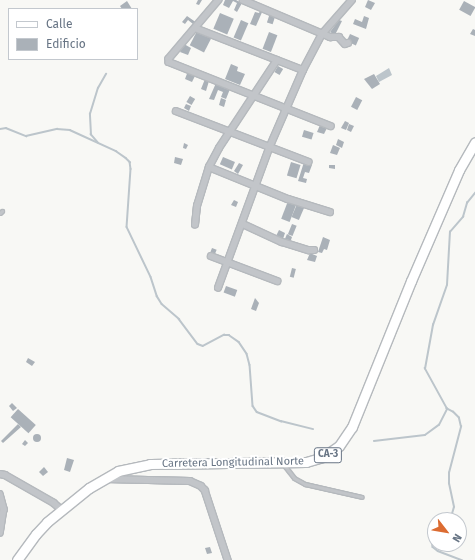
<!DOCTYPE html>
<style>
body{margin:0}
#map{position:relative;width:475px;height:560px;overflow:hidden;background:#f8f8f5;font-family:"Fira Sans",sans-serif}
div>[style]{position:absolute}
[style*='--x']{left:calc(var(--x)*1px);top:calc(var(--y)*1px);width:calc(var(--w)*1px);rotate:calc(var(--a)*1deg)}
.water>*{inset:0;background:#bcc5cb}
.stream>*{height:1.5px;margin:-0.75px;padding:0 0.75px;transform-origin:0.75px;border-radius:0.75px;background:#bcc5cb}
.building>*{inset:0;background:#aab1b8;transform-origin:0 0}
.round{border-radius:50%}
.roads{filter:drop-shadow(1px 0 #b5b9bd) drop-shadow(-1px 0 #b5b9bd) drop-shadow(0 1px #b5b9bd) drop-shadow(0 -1px #b5b9bd)}
.service>*{height:3px;margin:-1.5px;padding:0 1.5px;transform-origin:1.5px;border-radius:1.5px;background:#c2c5c9}
.minor>*{height:5.5px;margin:-2.75px;padding:0 2.75px;transform-origin:2.75px;border-radius:2.75px;background:#c2c5c9}
.primary>*{height:9px;margin:-4.5px;padding:0 4.5px;transform-origin:4.5px;border-radius:4.5px;background:#fff}
span{translate:-50% -50%;white-space:nowrap;text-align:center;line-height:1.15;-webkit-text-stroke:4px #fff;paint-order:stroke}
.shield-label span{padding:1px 3px;background:#fff;border:1px solid;border-radius:3px;-webkit-text-stroke-width:0}
.shield-label{font-size:10px;color:#687585;font-weight:700}
.street-label{font-size:11px;color:#687585}
.legend{position:absolute;left:8px;top:8px;width:130px;height:52px;box-sizing:border-box;background:#fff;border:1px solid #c3c8ce;margin:0;padding:5px 7px;list-style:none;font-size:12px;color:#687585}
.legend li{display:flex;align-items:center;gap:8px;height:20px}
.legend b{width:20px;border:1px solid #c3c8ce}
.north{position:absolute;left:427px;top:512px;width:40px;height:40px;box-sizing:border-box;background:#fff;border:1px solid #c3c8ce;border-radius:50%;rotate:121deg;font-size:11px;font-weight:700;line-height:16px;text-align:center;color:#687585}
.north::after{content:'';display:block;margin:auto;width:14px;height:18px;background:#dc6c32;clip-path:polygon(50% 0,100% 100%,50% 72%,0 100%)}
</style>
<div id="map">
<div class="water">
<i style="clip-path:polygon(389px 68px,392px 75px,379px 82px,376px 76px)"></i>
</div>
<div class="stream">
<i style="--x:0;--y:129;--w:6;--a:-9"></i>
<i style="--x:6;--y:128;--w:22;--a:22"></i>
<i style="--x:26;--y:136;--w:32;--a:-13"></i>
<i style="--x:57;--y:129;--w:13;--a:4"></i>
<i style="--x:70;--y:130;--w:51;--a:24.5"></i>
<i style="--x:116;--y:151;--w:12;--a:35"></i>
<i style="--x:126;--y:158;--w:6;--a:45"></i>
<i style="--x:130;--y:162;--w:7;--a:82"></i>
<i style="--x:131;--y:169;--w:58;--a:93.9"></i>
<i style="--x:127;--y:227;--w:55;--a:64.4"></i>
<i style="--x:151;--y:277;--w:20;--a:72"></i>
<i style="--x:157;--y:296;--w:9;--a:58"></i>
<i style="--x:162;--y:304;--w:23;--a:41"></i>
<i style="--x:179;--y:319;--w:31;--a:53"></i>
<i style="--x:198;--y:344;--w:5;--a:22"></i>
<i style="--x:203;--y:346;--w:24;--a:-28"></i>
<i style="--x:224;--y:335;--w:5;--a:0"></i>
<i style="--x:229;--y:335;--w:12;--a:35"></i>
<i style="--x:239;--y:342;--w:14;--a:56"></i>
<i style="--x:247;--y:354;--w:11;--a:75"></i>
<i style="--x:250;--y:365;--w:41;--a:85.8"></i>
<i style="--x:253;--y:406;--w:7;--a:56"></i>
<i style="--x:257;--y:412;--w:26;--a:21"></i>
<i style="--x:281;--y:421;--w:33;--a:14"></i>
<i style="--x:98;--y:143;--w:11;--a:-131"></i>
<i style="--x:91;--y:135;--w:21;--a:-93"></i>
<i style="--x:90;--y:114;--w:27;--a:-73"></i>
<i style="--x:98;--y:88;--w:16;--a:-60"></i>
<i style="--x:374;--y:441;--w:51;--a:-6.7"></i>
<i style="--x:425;--y:435;--w:17;--a:-36"></i>
<i style="--x:439;--y:425;--w:18;--a:-63"></i>
<i style="--x:442;--y:520;--w:12;--a:-31"></i>
<i style="--x:452;--y:514;--w:7;--a:-74"></i>
<i style="--x:454;--y:507;--w:24;--a:-102"></i>
<i style="--x:449;--y:484;--w:11;--a:-90"></i>
<i style="--x:449;--y:473;--w:48;--a:-75.4"></i>
<i style="--x:461;--y:427;--w:9;--a:-103"></i>
<i style="--x:459;--y:418;--w:8;--a:-135"></i>
<i style="--x:453;--y:412;--w:7;--a:-153"></i>
<i style="--x:447;--y:409;--w:46;--a:-118.8"></i>
<i style="--x:425;--y:369;--w:45;--a:-79.7"></i>
<i style="--x:433;--y:325;--w:42;--a:-70.7"></i>
<i style="--x:447;--y:285;--w:53;--a:-86.8"></i>
<i style="--x:450;--y:232;--w:20;--a:-49"></i>
<i style="--x:463;--y:217;--w:15;--a:-74"></i>
<i style="--x:467;--y:203;--w:13;--a:-51"></i>
<i style="--x:435;--y:526;--w:12;--a:104"></i>
<i style="--x:432;--y:538;--w:9;--a:84"></i>
<i style="--x:433;--y:547;--w:6;--a:39"></i>
<i style="--x:438;--y:551;--w:26;--a:21"></i>
</div>
<div class="building">
<i style="clip-path:polygon(198px 0,202px 0,199px 5px,196px 4px)"></i>
<i style="clip-path:polygon(225px 0,236px 0,242px 3px,237px 12px,234px 10px,237px 3px,233px 1px,229px 8px,223px 5px)"></i>
<i style="clip-path:polygon(368px 0,375px 3px,371px 10px,365px 7px)"></i>
<i style="clip-path:polygon(127px 1px,132px 9px,122px 9px,120px 6px)"></i>
<i style="left:464px;top:1px;width:13px;height:10px;rotate:29deg"></i>
<i style="clip-path:polygon(261px 9px,263px 10px,256px 26px,250px 24px,255px 12px,259px 13px)"></i>
<i style="left:220px;top:13px;width:15px;height:17px;rotate:23deg"></i>
<i style="left:270px;top:13px;width:6px;height:10px;rotate:18deg"></i>
<i style="clip-path:polygon(187px 16px,197px 23px,190px 32px,188px 30px,193px 24px,188px 20px,185px 24px,182px 22px)"></i>
<i style="clip-path:polygon(364px 16px,369px 18px,366px 29px,353px 24px,355px 19px,362px 22px)"></i>
<i style="left:241px;top:20px;width:8px;height:19px;rotate:23deg"></i>
<i style="clip-path:polygon(339px 20px,342px 21px,335px 35px,330px 32px)"></i>
<i style="clip-path:polygon(473px 29px,475px 30px,475px 36px,470px 34px)"></i>
<i style="left:197px;top:31px;width:16px;height:16px;rotate:27deg"></i>
<i style="left:269px;top:32px;width:9px;height:18px;rotate:21deg"></i>
<i style="left:350px;top:34px;width:10px;height:8px;rotate:24deg"></i>
<i style="clip-path:polygon(184px 44px,191px 48px,188px 55px,180px 52px)"></i>
<i style="clip-path:polygon(231px 64px,238px 67px,237px 71px,245px 74px,240px 85px,225px 79px)"></i>
<i style="left:278px;top:66px;width:6px;height:7px;rotate:31deg"></i>
<i style="clip-path:polygon(188px 71px,196px 74px,192px 82px,185px 79px)"></i>
<i style="clip-path:polygon(374px 74px,380px 84px,372px 89px,364px 79px)"></i>
<i style="clip-path:polygon(205px 79px,209px 81px,206px 91px,201px 89px)"></i>
<i style="clip-path:polygon(216px 83px,230px 89px,226px 99px,221px 97px,223px 92px,218px 90px,214px 100px,209px 99px)"></i>
<i style="left:190px;top:96px;width:6px;height:7px;rotate:31deg"></i>
<i style="left:356px;top:97px;width:7px;height:11px;rotate:27deg"></i>
<i style="clip-path:polygon(221px 98px,226px 100px,224px 107px,219px 105px)"></i>
<i style="clip-path:polygon(186px 104px,191px 106px,189px 111px,184px 108px)"></i>
<i style="clip-path:polygon(345px 121px,349px 123px,346px 130px,341px 128px)"></i>
<i style="clip-path:polygon(349px 124px,354px 126px,351px 132px,347px 130px)"></i>
<i style="clip-path:polygon(320px 125px,327px 128px,324px 134px,317px 132px)"></i>
<i style="left:304px;top:130px;width:10px;height:7px;rotate:17deg"></i>
<i style="clip-path:polygon(338px 139px,344px 142px,342px 148px,336px 145px)"></i>
<i style="clip-path:polygon(184px 143px,188px 145px,186px 149px,183px 148px)"></i>
<i style="clip-path:polygon(333px 145px,340px 148px,337px 155px,330px 153px)"></i>
<i style="clip-path:polygon(175px 157px,183px 159px,181px 165px,174px 163px)"></i>
<i style="left:223px;top:157px;width:13px;height:8px;rotate:23deg"></i>
<i style="left:291px;top:162px;width:10px;height:14px;rotate:17deg"></i>
<i style="clip-path:polygon(304px 162px,312px 165px,309px 173px,305px 172px,303px 178px,307px 179px,306px 183px,298px 181px)"></i>
<i style="clip-path:polygon(239px 163px,243px 165px,238px 174px,234px 171px)"></i>
<i style="clip-path:polygon(329px 165px,335px 165px,335px 169px,329px 168px)"></i>
<i style="clip-path:polygon(234px 200px,238px 202px,236px 207px,231px 205px)"></i>
<i style="left:288px;top:201px;width:9px;height:19px;rotate:21deg"></i>
<i style="left:297px;top:204px;width:8px;height:14px;rotate:23deg"></i>
<i style="left:292px;top:224px;width:5px;height:11px;rotate:22deg"></i>
<i style="clip-path:polygon(279px 230px,285px 233px,283px 239px,276px 236px)"></i>
<i style="clip-path:polygon(287px 234px,292px 237px,290px 243px,284px 241px)"></i>
<i style="clip-path:polygon(323px 237px,330px 240px,327px 250px,324px 249px,322px 253px,318px 252px)"></i>
<i style="left:212px;top:248px;width:5px;height:5px;rotate:22deg"></i>
<i style="clip-path:polygon(310px 253px,317px 256px,315px 262px,307px 260px)"></i>
<i style="left:292px;top:268px;width:4px;height:9px;rotate:14deg"></i>
<i style="left:226px;top:286px;width:12px;height:7px;rotate:20deg"></i>
<i style="clip-path:polygon(255px 298px,259px 303px,256px 311px,251px 309px)"></i>
<i style="clip-path:polygon(28px 358px,35px 362px,32px 366px,26px 362px)"></i>
<i style="clip-path:polygon(12px 403px,17px 408px,13px 411px,9px 406px)"></i>
<i style="left:18px;top:409px;width:24px;height:11px;rotate:42deg"></i>
<i style="clip-path:polygon(18px 424px,21px 427px,3px 443px,1px 441px)"></i>
<i class="round" style="left:33px;top:434px;width:8px;height:8px"></i>
<i style="clip-path:polygon(25px 440px,28px 443px,25px 446px,22px 444px)"></i>
<i style="clip-path:polygon(67px 458px,74px 460px,70px 472px,64px 470px)"></i>
<i style="clip-path:polygon(44px 467px,48px 472px,43px 476px,39px 472px)"></i>
<i style="clip-path:polygon(210px 547px,212px 553px,207px 554px,205px 548px)"></i>
</div>
<div class="roads">
<div class="service">
<i style="--x:0;--y:213;--w:3;--a:-45"></i>
<i style="--x:284;--y:465;--w:16;--a:52"></i>
<i style="--x:294;--y:478;--w:13;--a:29"></i>
<i style="--x:305;--y:484;--w:58;--a:12.8"></i>
</div>
<div class="minor">
<i style="--x:219;--y:0;--w:77;--a:130.3"></i>
<i style="--x:169;--y:59;--w:3;--a:90"></i>
<i style="--x:169;--y:62;--w:174;--a:21.6"></i>
<i style="--x:243;--y:0;--w:95;--a:23"></i>
<i style="--x:330;--y:37;--w:9;--a:0"></i>
<i style="--x:339;--y:37;--w:9;--a:49"></i>
<i style="--x:345;--y:44;--w:3;--a:-18"></i>
<i style="--x:195;--y:28;--w:116;--a:21.3"></i>
<i style="--x:176;--y:111;--w:142;--a:21"></i>
<i style="--x:209;--y:167;--w:85;--a:22.1"></i>
<i style="--x:288;--y:199;--w:44;--a:17.2"></i>
<i style="--x:243;--y:224;--w:43;--a:24.8"></i>
<i style="--x:282;--y:242;--w:28;--a:17"></i>
<i style="--x:309;--y:250;--w:5;--a:0"></i>
<i style="--x:195;--y:225;--w:19;--a:-84"></i>
<i style="--x:197;--y:206;--w:41;--a:-72.9"></i>
<i style="--x:209;--y:167;--w:21;--a:-62"></i>
<i style="--x:219;--y:148;--w:105;--a:-56.6"></i>
<i style="--x:211;--y:256;--w:71;--a:20.7"></i>
<i style="--x:218;--y:288;--w:151;--a:-69.9"></i>
<i style="--x:270;--y:146;--w:83;--a:-66.5"></i>
<i style="--x:303;--y:70;--w:41;--a:-62.2"></i>
<i style="--x:322;--y:34;--w:45;--a:-48.6"></i>
<i style="--x:0;--y:474;--w:5;--a:11"></i>
<i style="--x:5;--y:475;--w:56;--a:29.7"></i>
<i style="--x:54;--y:503;--w:11;--a:41"></i>
<i style="--x:106;--y:479;--w:84;--a:1.4"></i>
<i style="--x:190;--y:481;--w:12;--a:24"></i>
<i style="--x:201;--y:486;--w:6;--a:45"></i>
<i style="--x:205;--y:490;--w:74;--a:71.8"></i>
<i style="--x:0;--y:494;--w:16;--a:75"></i>
<i style="--x:4;--y:509;--w:24;--a:99"></i>
</div>
<div class="primary">
<i style="--x:17;--y:560;--w:32;--a:-54"></i>
<i style="--x:36;--y:534;--w:16;--a:-47"></i>
<i style="--x:47;--y:522;--w:54;--a:-39"></i>
<i style="--x:89;--y:488;--w:34;--a:-30"></i>
<i style="--x:118;--y:471;--w:33;--a:-12"></i>
<i style="--x:150;--y:464;--w:156;--a:-0.7"></i>
<i style="--x:306;--y:462;--w:18;--a:-16"></i>
<i style="--x:323;--y:457;--w:19;--a:-35"></i>
<i style="--x:339;--y:446;--w:23;--a:-56"></i>
<i style="--x:352;--y:427;--w:157;--a:-68"></i>
<i style="--x:411;--y:281;--w:121;--a:-66.6"></i>
<i style="--x:459;--y:170;--w:32;--a:-60"></i>
</div>
</div>
<div class="shield-label">
<span style="left:328px;top:455px">CA-3</span>
</div>
<div class="street-label">
<span style="left:233px;top:463px;rotate:-1deg">Carretera Longitudinal Norte</span>
</div>
<ul class="legend">
<li><b style="height:5px;background:#fff"></b>Calle</li>
<li><b style="height:11px;background:#aab1b8"></b>Edificio</li>
</ul>
<div class="north">N</div>
</div>
